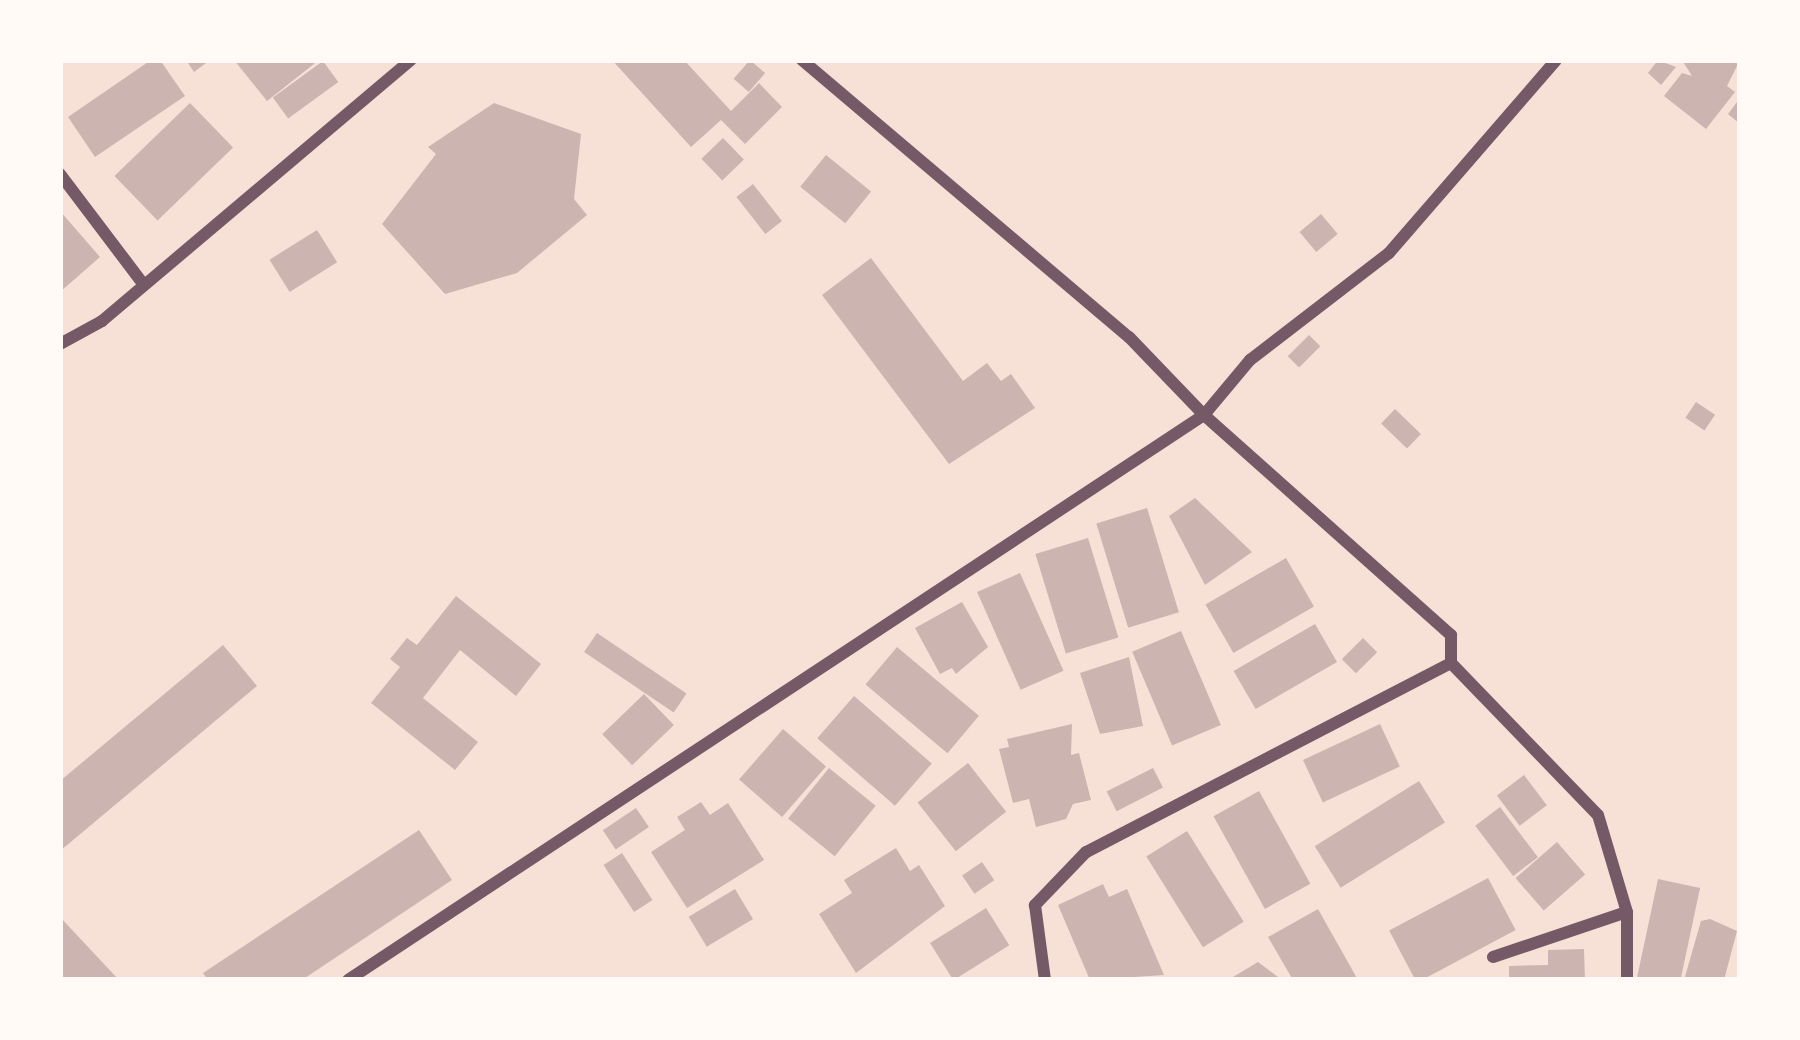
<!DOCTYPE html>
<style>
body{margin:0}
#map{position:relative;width:1800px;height:1040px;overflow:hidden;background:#f7e1d7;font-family:"Fira Sans Condensed",sans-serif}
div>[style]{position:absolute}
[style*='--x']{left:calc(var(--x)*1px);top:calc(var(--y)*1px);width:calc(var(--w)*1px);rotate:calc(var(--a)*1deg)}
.building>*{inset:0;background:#ccb4b1;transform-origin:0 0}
.minor>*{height:12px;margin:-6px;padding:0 6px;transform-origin:6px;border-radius:6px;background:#755966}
span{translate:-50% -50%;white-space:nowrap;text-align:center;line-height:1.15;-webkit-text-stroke:10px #fffaf5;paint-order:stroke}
.frame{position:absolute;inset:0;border:63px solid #fffaf5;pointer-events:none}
</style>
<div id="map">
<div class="building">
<i style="clip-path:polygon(151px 60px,160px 60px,185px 96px,95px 157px,68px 117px)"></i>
<i style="clip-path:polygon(186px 60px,210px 60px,194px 72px)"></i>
<i style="clip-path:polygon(234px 60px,319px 60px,267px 101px)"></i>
<i style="clip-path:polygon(612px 60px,684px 60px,731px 111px,759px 83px,782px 107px,745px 144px,721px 120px,691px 147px)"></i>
<i style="left:750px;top:60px;width:20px;height:25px;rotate:41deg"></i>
<i style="clip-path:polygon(1658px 60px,1676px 67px,1661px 85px,1648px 73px)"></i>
<i style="clip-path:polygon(1682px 60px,1740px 60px,1727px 86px,1735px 92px,1706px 129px,1664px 96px,1682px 73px,1692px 76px)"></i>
<i style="left:323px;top:61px;width:26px;height:62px;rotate:54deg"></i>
<i style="clip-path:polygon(1740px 98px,1740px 124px,1728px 114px)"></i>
<i style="left:190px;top:103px;width:62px;height:105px;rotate:46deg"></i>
<i style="clip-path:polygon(494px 103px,581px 134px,574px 199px,587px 215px,517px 273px,445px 294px,382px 224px,436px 154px,428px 147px)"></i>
<i style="left:723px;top:138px;width:30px;height:30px;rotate:46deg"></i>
<i style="left:826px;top:155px;width:58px;height:41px;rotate:39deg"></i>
<i style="left:753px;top:184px;width:47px;height:21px;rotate:52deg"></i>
<i style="clip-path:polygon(60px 211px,100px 257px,60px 292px)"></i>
<i style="left:1321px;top:214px;width:26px;height:28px;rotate:50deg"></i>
<i style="left:317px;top:230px;width:38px;height:56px;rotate:58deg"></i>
<i style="clip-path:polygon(871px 258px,963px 381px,987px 363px,1001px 381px,1011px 374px,1035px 408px,949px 464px,822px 295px)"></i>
<i style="left:1309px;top:335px;width:16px;height:30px;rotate:45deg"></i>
<i style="left:1696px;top:402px;width:23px;height:19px;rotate:34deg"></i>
<i style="left:1395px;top:409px;width:36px;height:20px;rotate:44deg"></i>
<i style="clip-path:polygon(1195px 498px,1252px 552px,1205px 585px,1169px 516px)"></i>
<i style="left:1147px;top:508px;width:109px;height:53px;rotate:73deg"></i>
<i style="left:1088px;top:538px;width:104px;height:55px;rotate:73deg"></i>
<i style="left:1286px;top:558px;width:56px;height:93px;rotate:60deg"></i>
<i style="left:1020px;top:573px;width:107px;height:47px;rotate:66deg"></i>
<i style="clip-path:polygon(456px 596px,541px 664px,516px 696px,460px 650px,423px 698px,478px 742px,455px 770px,371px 703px,400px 667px,390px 659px,407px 638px,417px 645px)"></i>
<i style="clip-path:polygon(962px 602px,988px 647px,956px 674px,952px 668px,940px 674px,915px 628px)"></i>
<i style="left:1315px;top:624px;width:44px;height:94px;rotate:60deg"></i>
<i style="left:1181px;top:631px;width:102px;height:53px;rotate:67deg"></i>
<i style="left:597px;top:633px;width:108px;height:23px;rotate:34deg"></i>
<i style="left:1363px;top:638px;width:20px;height:30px;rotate:45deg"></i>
<i style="clip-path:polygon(223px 645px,257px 686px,60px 851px,60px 781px)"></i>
<i style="left:897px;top:647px;width:107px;height:49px;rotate:40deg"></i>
<i style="clip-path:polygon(1129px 657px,1143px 726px,1100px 734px,1080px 673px)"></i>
<i style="left:644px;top:694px;width:43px;height:58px;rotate:46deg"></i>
<i style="left:854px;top:696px;width:103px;height:56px;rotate:41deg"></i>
<i style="clip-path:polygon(1072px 724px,1071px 755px,1079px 753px,1091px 800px,1073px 804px,1066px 819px,1036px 827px,1029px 799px,1013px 803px,999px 749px,1009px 747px,1007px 739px)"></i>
<i style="left:1380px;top:724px;width:47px;height:85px;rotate:65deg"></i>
<i style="left:783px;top:729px;width:57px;height:67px;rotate:41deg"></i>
<i style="left:968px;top:763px;width:62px;height:64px;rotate:52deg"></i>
<i style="left:829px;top:768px;width:60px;height:65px;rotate:39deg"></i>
<i style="left:1153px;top:768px;width:22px;height:52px;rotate:63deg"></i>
<i style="left:1524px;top:775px;width:38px;height:34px;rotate:53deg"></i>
<i style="left:1419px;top:781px;width:49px;height:123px;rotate:58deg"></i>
<i style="left:1259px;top:791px;width:106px;height:52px;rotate:61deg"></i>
<i style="clip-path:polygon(701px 802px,710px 815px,728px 803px,764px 860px,687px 908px,651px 852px,685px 830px,677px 817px)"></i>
<i style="left:1500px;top:807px;width:63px;height:31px;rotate:53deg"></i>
<i style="left:636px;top:808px;width:23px;height:40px;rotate:56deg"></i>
<i style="clip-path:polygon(419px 830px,452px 880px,302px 980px,208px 980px,203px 973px)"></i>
<i style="left:1187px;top:831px;width:107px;height:48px;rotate:58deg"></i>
<i style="left:1557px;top:842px;width:43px;height:55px;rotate:49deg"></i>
<i style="clip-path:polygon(896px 848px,910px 871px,919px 865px,945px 906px,856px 973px,819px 914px,852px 893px,844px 880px)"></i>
<i style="left:622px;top:853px;width:56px;height:22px;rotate:57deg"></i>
<i style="left:982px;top:862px;width:22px;height:24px;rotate:56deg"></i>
<i style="left:1488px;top:878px;width:59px;height:112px;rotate:62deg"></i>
<i style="left:1658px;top:879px;width:43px;height:103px;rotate:12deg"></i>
<i style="clip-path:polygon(1103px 884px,1109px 897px,1127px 889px,1164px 975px,1090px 980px,1058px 905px)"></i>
<i style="left:735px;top:889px;width:35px;height:54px;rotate:59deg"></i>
<i style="left:986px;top:908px;width:44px;height:66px;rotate:58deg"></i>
<i style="clip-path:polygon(1318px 909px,1358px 980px,1293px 980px,1268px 937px)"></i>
<i style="clip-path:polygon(60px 917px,119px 980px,60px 980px)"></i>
<i style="clip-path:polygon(1710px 919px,1737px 931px,1724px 980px,1684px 980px,1701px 921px)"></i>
<i style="clip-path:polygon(1584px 949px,1585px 980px,1509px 980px,1509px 966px,1548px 965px,1548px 950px)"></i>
<i style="clip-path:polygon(1258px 962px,1282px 980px,1228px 980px)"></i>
</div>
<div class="minor">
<i style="--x:802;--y:60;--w:429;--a:40.3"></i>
<i style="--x:1129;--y:337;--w:108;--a:46.1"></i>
<i style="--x:1204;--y:415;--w:331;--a:41.7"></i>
<i style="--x:1451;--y:635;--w:28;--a:90"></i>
<i style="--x:1451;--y:663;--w:411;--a:152.6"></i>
<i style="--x:1086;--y:852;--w:74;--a:133.9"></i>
<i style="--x:1035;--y:905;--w:76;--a:82.4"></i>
<i style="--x:60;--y:174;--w:134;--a:52.9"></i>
<i style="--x:60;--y:344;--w:48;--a:-28.7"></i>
<i style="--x:102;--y:321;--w:404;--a:-40.2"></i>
<i style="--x:1451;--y:663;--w:211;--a:46"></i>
<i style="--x:1598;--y:815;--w:101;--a:73.4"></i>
<i style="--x:1627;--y:912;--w:68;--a:90"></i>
<i style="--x:1493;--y:957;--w:141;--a:-18.6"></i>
<i style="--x:348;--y:980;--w:1026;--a:-33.43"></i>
<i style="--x:1204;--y:415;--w:72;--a:-50.1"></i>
<i style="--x:1250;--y:360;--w:175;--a:-37.6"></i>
<i style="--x:1389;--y:253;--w:255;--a:-49.1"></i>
</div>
<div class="frame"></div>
</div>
